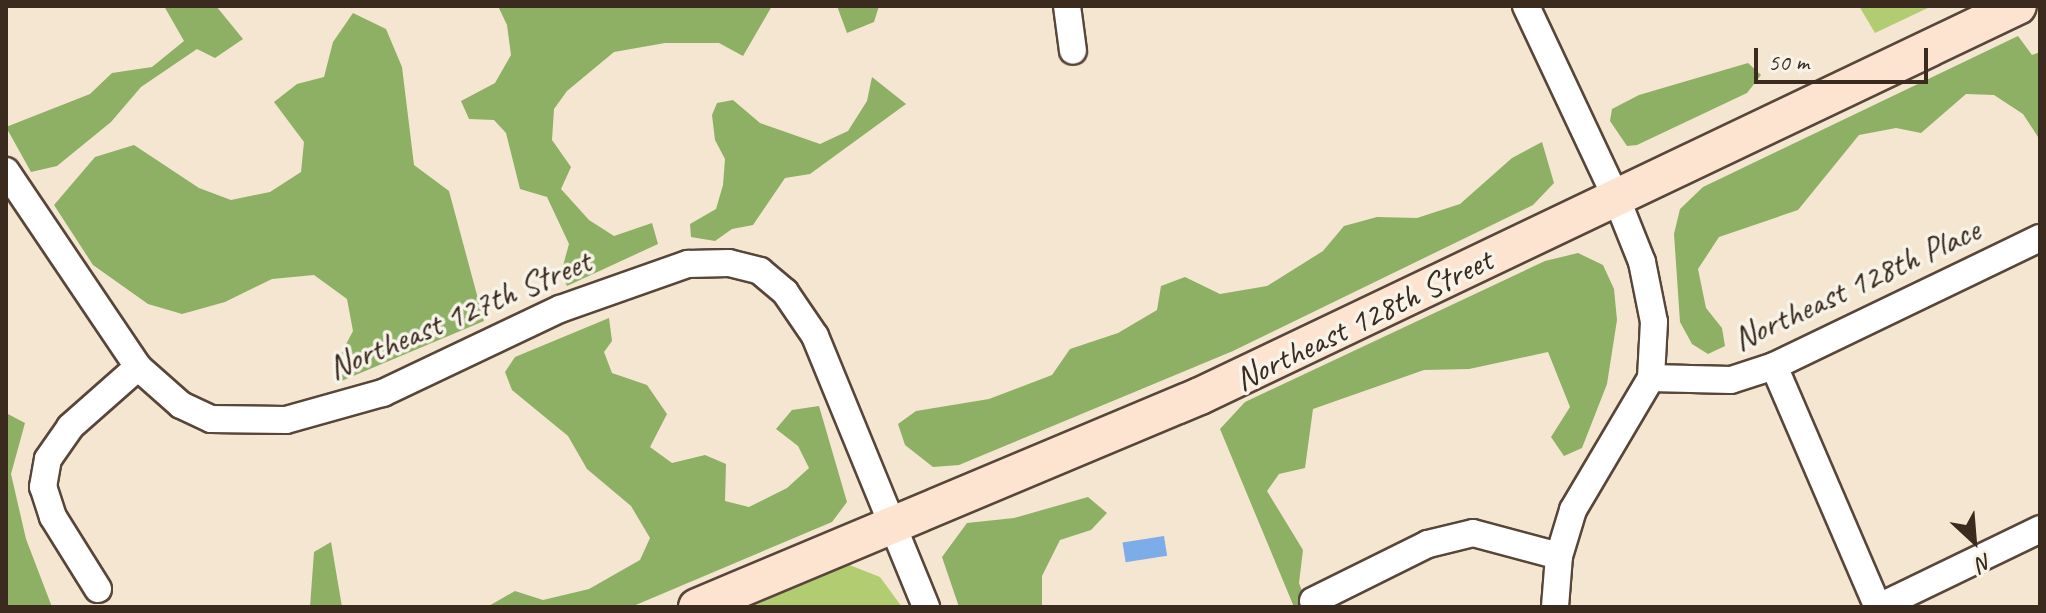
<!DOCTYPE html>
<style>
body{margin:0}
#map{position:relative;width:2046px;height:613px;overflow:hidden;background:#f5e6d1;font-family:Caveat,sans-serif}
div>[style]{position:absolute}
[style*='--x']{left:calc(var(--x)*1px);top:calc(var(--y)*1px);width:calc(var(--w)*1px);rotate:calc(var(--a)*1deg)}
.green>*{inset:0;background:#b2cc72}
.forest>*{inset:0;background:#8db064}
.water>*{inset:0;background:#7cade8;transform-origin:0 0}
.roads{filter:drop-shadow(2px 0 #574639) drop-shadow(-2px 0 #574639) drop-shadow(0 2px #574639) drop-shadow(0 -2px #574639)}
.street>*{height:26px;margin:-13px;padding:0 13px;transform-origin:13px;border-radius:13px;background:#fff}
.secondary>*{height:36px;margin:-18px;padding:0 18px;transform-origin:18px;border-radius:18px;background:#fde4d1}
span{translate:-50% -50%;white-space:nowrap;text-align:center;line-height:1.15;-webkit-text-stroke:7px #f7f3e8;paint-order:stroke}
.street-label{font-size:34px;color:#3b2a1e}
.frame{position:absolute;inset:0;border:8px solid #3b2a1e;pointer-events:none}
.north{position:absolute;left:1934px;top:501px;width:80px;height:80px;-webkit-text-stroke:6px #f7f3e8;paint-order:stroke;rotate:154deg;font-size:22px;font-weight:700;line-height:32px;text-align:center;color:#3b2a1e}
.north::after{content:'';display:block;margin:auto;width:28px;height:36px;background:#3b2a1e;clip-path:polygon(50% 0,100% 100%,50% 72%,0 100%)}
.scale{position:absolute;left:1754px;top:48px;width:174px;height:36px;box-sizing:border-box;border:4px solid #3b2a1e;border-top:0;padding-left:10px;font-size:24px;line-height:28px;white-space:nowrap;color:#3b2a1e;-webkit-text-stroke:6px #f7f3e8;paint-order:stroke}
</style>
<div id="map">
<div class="green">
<i style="clip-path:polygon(1859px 6px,1932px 6px,1875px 33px)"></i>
<i style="clip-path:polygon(847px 564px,880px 577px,902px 607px,751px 607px)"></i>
</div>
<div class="forest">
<i style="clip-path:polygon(164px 6px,216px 6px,243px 39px,215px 58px,197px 49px,141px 87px,111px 122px,57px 166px,31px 172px,6px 127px,90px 94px,112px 73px,152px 67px,184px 41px)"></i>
<i style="clip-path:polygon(498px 6px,772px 6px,743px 56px,719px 43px,665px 43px,614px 52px,567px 91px,554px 109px,552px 140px,571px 167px,561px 189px,589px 220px,614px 236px,652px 223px,658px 244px,567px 286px,561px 273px,569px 244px,547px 197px,520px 189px,506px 133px,494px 120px,469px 119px,461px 101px,495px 83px,511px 55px,507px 25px)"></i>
<i style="clip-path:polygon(837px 6px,879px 6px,874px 22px,847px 33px)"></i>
<i style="clip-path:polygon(353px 13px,386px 29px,402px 67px,414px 165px,449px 191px,484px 321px,339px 382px,333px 369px,353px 331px,347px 299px,314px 275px,272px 279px,225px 302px,182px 314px,148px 304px,93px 265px,54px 205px,95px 157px,134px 145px,199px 188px,231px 200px,270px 192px,301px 172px,304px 142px,274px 102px,297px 84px,324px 77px,333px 42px)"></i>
<i style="clip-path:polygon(2018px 36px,2032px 55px,2040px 52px,2040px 140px,2023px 114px,1994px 95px,1966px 94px,1921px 133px,1896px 128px,1859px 135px,1798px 210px,1719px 237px,1698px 269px,1706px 308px,1722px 328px,1725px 346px,1708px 354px,1692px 344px,1680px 322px,1674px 234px,1680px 209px,1703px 187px)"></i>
<i style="clip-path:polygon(1748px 63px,1761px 75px,1747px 93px,1637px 145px,1627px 146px,1610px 121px,1612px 109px,1639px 95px)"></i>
<i style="clip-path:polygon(872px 77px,906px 104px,810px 174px,785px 178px,753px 225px,732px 229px,715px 241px,691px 237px,690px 224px,716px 209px,723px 185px,725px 159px,715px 140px,712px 115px,717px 103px,733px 100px,760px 123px,820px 144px,848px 131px,867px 101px)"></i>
<i style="clip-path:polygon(1542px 142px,1554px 183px,1533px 205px,1233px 351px,959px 465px,933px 467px,905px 445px,898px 424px,916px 411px,989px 399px,1052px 375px,1070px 349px,1118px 333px,1157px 310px,1161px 286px,1185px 277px,1220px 294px,1267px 286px,1323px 251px,1344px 226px,1377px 217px,1417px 218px,1460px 204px,1512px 158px)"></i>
<i style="clip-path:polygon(1578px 253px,1603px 265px,1614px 289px,1617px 320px,1607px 384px,1582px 448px,1564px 456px,1551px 437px,1570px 407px,1548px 352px,1469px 369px,1424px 370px,1313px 409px,1305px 468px,1279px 474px,1267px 491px,1303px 550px,1299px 583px,1308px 607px,1294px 607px,1220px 429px,1245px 402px,1545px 261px)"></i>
<i style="clip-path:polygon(609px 318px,612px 341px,604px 352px,612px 373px,647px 385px,667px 414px,650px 447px,672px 463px,705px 455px,726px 464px,725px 501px,749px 507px,787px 488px,809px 468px,798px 446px,776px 429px,792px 410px,819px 406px,847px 502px,832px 522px,631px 607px,487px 607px,515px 591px,543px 600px,589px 589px,640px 560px,650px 538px,631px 506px,587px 469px,568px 436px,512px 390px,505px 372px,515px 357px)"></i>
<i style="clip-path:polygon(6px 413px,25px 423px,11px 474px,26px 539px,52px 607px,6px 607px)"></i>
<i style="clip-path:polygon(1088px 497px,1107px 513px,1091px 530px,1060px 540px,1042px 576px,1042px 607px,959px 607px,942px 557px,967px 523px,1014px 518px)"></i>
<i style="clip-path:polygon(331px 542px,342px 607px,310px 607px,314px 552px)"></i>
</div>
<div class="water">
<i style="left:1164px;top:536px;width:20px;height:42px;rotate:81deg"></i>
</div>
<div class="roads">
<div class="street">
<i style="--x:1067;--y:6;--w:45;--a:82.4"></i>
<i style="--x:1526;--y:6;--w:211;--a:64.8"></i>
<i style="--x:1616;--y:197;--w:70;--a:68.2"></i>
<i style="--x:1642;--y:262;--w:61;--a:78.7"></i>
<i style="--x:1654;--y:322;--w:56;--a:93.1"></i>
<i style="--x:1651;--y:378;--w:153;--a:120.6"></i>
<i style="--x:1573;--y:510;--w:48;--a:106.9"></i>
<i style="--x:1559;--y:556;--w:51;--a:94.5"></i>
<i style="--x:6;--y:171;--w:236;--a:56"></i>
<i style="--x:138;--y:367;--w:57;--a:41.5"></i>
<i style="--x:181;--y:405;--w:33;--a:25"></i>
<i style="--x:211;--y:419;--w:75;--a:0.8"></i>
<i style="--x:286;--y:420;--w:101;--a:-15.6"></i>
<i style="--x:383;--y:393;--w:196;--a:-25.4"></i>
<i style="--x:560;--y:309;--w:136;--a:-19.4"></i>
<i style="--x:688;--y:264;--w:41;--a:-1.4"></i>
<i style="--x:729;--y:263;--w:32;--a:14"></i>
<i style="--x:760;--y:271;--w:33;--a:40"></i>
<i style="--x:785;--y:292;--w:53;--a:55.7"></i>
<i style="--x:815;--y:336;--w:293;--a:67.7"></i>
<i style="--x:1774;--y:366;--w:262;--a:66.7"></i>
<i style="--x:1651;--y:378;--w:80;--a:1.4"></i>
<i style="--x:1731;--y:380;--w:45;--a:-18"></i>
<i style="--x:1774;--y:366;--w:295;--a:-25.7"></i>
<i style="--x:98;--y:589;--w:85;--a:-122"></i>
<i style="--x:53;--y:517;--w:32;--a:-108"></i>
<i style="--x:43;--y:487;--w:28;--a:-80"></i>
<i style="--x:48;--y:459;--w:39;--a:-55"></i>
<i style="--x:70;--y:427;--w:91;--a:-41.4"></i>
<i style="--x:1313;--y:601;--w:128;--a:-26.4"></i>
<i style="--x:1428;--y:544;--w:46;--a:-13.7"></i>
<i style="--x:1473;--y:533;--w:89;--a:15"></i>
<i style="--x:1879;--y:607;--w:179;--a:-25.8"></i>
</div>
<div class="secondary">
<i style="--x:697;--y:607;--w:545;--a:-22.76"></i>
<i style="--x:1200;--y:396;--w:906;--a:-25.49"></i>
</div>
</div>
<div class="street-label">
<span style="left:1856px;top:284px;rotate:-25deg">Northeast 128th Place</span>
<span style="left:459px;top:314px;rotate:-23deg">Northeast 127th Street</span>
<span style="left:1363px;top:319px;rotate:-26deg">Northeast 128th Street</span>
</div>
<div class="frame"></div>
<div class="north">N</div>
<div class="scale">50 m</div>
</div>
